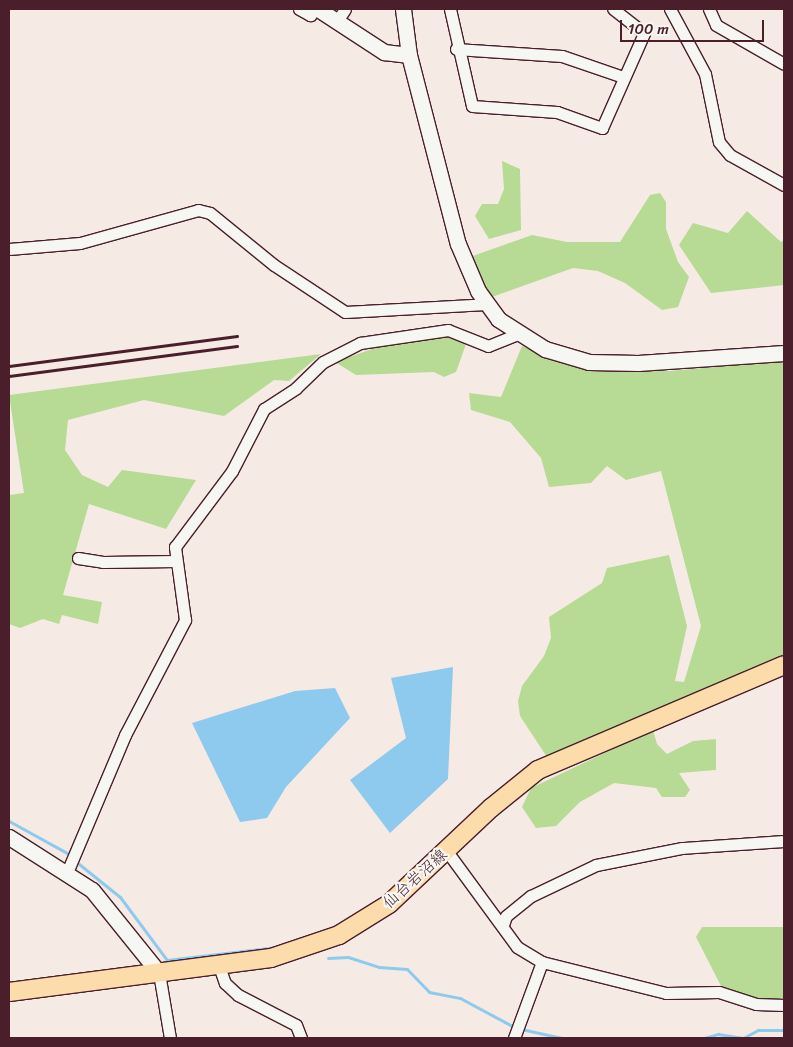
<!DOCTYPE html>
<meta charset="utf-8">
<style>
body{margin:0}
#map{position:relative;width:793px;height:1047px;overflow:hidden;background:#f6ebe4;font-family:Sriracha,"Klee One",sans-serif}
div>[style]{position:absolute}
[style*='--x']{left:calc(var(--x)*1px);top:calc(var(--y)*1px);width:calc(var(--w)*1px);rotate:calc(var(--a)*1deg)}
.green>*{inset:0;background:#b7da94}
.water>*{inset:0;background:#8ecaee}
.stream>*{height:3px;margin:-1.5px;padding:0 1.5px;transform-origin:1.5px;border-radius:1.5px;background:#8ecaee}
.roads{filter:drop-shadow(1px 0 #4a1f2b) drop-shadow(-1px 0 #4a1f2b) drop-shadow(0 1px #4a1f2b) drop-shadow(0 -1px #4a1f2b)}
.street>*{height:11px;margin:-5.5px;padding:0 5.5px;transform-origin:5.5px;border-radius:5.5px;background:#f6f6f2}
.secondary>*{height:15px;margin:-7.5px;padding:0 7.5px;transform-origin:7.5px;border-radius:7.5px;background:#f6f6f2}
.primary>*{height:18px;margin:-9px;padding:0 9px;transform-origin:9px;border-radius:9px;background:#fddcac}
.rail>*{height:3px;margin:-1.5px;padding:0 1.5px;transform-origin:1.5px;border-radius:1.5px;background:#4a1f2b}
span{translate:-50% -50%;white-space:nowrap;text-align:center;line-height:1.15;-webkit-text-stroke:4.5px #f6f6f2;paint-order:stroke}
.street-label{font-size:16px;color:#4a1f2b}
.frame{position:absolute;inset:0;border:10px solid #4a1f2b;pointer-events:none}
.scale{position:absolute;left:620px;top:20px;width:144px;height:22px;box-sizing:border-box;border:2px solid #4a1f2b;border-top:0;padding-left:6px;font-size:15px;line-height:18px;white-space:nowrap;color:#4a1f2b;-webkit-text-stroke:4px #f6f6f2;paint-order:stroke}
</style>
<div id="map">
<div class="green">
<i style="clip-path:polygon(502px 161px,520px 169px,521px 230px,489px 239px,475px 216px,482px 204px,498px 204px,504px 189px)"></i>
<i style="clip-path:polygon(660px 193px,666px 202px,666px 229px,678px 262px,689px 277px,678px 307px,662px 310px,625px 283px,598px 271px,573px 268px,489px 298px,470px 257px,532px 235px,567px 242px,620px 242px,650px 195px)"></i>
<i style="clip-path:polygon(747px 211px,781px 242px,784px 240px,784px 285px,711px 293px,679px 245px,693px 223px,728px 233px)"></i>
<i style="clip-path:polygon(445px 335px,466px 344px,456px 372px,444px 377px,434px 372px,356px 375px,335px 362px,389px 343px)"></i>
<i style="clip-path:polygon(522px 346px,564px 364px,604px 371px,669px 371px,784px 361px,784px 654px,547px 757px,520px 716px,518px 701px,522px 686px,544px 656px,551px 638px,549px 617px,602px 583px,607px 568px,669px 555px,687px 626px,675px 681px,684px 682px,701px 626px,661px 471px,626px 480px,607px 466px,591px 483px,549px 487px,541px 458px,510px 422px,471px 410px,469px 393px,501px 397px)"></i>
<i style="clip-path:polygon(321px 354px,289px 381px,274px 380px,224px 416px,144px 400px,68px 420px,65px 450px,82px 475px,108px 487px,122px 470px,196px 480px,166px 529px,89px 504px,63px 595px,102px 602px,98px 624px,62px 615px,59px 624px,43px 619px,20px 628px,9px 624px,9px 495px,24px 493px,9px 395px)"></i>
<i style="clip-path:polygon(653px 730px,657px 744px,667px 754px,693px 741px,716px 739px,716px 770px,679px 773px,690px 790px,685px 797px,662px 797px,656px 788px,614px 783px,580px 802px,556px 826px,536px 828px,522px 807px,531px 788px)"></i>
<i style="clip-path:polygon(702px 927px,784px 927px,784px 999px,756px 999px,722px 988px,696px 937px)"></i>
</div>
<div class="water">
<i style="clip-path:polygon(453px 667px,448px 779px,390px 833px,350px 780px,406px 738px,391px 678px)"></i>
<i style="clip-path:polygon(335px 688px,350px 718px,286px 787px,267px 818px,240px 822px,192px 723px,295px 691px)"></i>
</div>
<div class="stream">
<i style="--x:9;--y:821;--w:66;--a:28.9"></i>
<i style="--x:79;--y:864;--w:53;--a:38.8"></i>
<i style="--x:120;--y:897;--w:79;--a:53.3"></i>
<i style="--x:167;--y:960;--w:112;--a:-6.7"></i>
<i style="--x:328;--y:958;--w:20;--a:-3"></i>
<i style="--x:348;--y:957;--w:33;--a:18"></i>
<i style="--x:379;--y:967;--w:28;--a:4"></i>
<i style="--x:407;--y:969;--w:32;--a:46"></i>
<i style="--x:429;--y:992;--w:32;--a:11"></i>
<i style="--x:460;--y:998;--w:61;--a:28.2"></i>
<i style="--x:521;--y:1029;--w:42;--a:12.4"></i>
<i style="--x:704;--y:1038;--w:15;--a:-16"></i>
<i style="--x:718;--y:1034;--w:25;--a:9"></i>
<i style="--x:743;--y:1038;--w:17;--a:-28"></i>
<i style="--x:758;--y:1030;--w:26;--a:0"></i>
</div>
<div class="roads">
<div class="street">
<i style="--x:299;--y:9;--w:13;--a:29"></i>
<i style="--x:310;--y:15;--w:8;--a:-45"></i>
<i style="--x:450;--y:9;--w:99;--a:77.2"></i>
<i style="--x:472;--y:106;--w:85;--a:4"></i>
<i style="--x:557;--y:112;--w:48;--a:19.6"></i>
<i style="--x:602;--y:128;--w:104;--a:-66.1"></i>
<i style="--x:644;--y:33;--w:39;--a:-142"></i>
<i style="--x:670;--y:9;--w:74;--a:61.7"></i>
<i style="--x:705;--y:74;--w:69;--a:78.4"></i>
<i style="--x:719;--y:142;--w:17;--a:50"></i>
<i style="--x:730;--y:155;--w:62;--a:29.1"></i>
<i style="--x:709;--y:9;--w:17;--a:66"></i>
<i style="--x:716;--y:25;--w:78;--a:29.8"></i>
<i style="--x:337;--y:21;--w:14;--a:-56"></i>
<i style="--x:456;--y:49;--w:106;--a:3.8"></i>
<i style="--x:562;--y:56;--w:65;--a:19"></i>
<i style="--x:9;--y:249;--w:71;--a:-4.8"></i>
<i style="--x:80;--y:243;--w:123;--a:-15.6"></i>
<i style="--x:198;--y:210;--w:12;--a:14"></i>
<i style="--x:210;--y:213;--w:82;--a:39.1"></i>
<i style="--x:274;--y:265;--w:85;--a:33.5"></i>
<i style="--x:345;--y:312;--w:141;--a:-3.2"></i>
<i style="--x:78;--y:558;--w:25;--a:9"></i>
<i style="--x:103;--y:562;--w:73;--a:-0.8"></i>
<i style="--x:446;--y:850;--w:120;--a:53.8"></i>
<i style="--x:517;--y:947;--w:29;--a:31"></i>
<i style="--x:542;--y:962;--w:128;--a:14"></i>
<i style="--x:666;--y:993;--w:53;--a:-1.1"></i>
<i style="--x:719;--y:992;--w:39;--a:18"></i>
<i style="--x:756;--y:1004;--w:28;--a:2"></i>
<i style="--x:68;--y:870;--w:147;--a:-67.1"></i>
<i style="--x:125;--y:735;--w:130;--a:-62.4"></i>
<i style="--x:185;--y:620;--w:74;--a:-97.8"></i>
<i style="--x:175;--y:547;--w:95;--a:-53.1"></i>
<i style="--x:232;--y:471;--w:70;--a:-62.7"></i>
<i style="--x:264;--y:409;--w:38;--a:-33"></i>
<i style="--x:296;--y:388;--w:37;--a:-44"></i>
<i style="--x:323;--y:362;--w:42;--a:-27.2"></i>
<i style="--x:360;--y:343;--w:89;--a:-8.4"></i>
<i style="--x:448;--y:330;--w:43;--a:21.8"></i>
<i style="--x:488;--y:346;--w:31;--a:-22"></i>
<i style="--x:503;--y:925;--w:9;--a:-72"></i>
<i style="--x:506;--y:916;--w:32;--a:-39"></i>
<i style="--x:531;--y:896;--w:72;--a:-25.5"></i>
<i style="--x:596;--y:865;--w:88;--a:-11.2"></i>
<i style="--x:682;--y:848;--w:100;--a:-4"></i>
<i style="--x:219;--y:966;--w:18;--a:71"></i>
<i style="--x:225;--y:983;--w:18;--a:43"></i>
<i style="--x:238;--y:995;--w:65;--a:27.3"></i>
<i style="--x:296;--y:1025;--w:14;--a:69"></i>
<i style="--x:159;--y:973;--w:66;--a:80.4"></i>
<i style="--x:514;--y:1038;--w:81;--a:-69.8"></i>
</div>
<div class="secondary">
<i style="--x:318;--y:9;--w:79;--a:33.1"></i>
<i style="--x:384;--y:52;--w:25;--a:7"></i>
<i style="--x:403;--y:9;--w:46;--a:82.6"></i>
<i style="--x:409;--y:55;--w:195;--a:75.5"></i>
<i style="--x:458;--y:244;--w:51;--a:66.9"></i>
<i style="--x:478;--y:291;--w:34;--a:54"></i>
<i style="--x:498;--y:319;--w:56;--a:32.6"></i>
<i style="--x:545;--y:349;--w:46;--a:16.5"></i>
<i style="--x:589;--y:362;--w:49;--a:1.2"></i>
<i style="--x:638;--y:363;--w:146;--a:-3.9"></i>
<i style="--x:9;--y:837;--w:98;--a:32.6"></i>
<i style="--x:92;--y:890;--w:107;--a:51.1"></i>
</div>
<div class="primary">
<i style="--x:9;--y:992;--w:264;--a:-7.4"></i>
<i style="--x:271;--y:958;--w:72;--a:-18.7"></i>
<i style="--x:339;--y:935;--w:59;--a:-31.8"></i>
<i style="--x:389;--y:904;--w:140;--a:-43.3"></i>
<i style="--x:491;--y:808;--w:60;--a:-39"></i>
<i style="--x:538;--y:770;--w:267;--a:-23.1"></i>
</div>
</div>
<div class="rail">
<i style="--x:9;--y:366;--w:230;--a:-7.5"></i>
<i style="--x:9;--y:376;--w:230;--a:-7.5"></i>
</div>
<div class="street-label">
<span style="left:415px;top:879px;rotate:-42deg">仙台岩沼線</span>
</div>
<div class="frame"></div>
<div class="scale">100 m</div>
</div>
